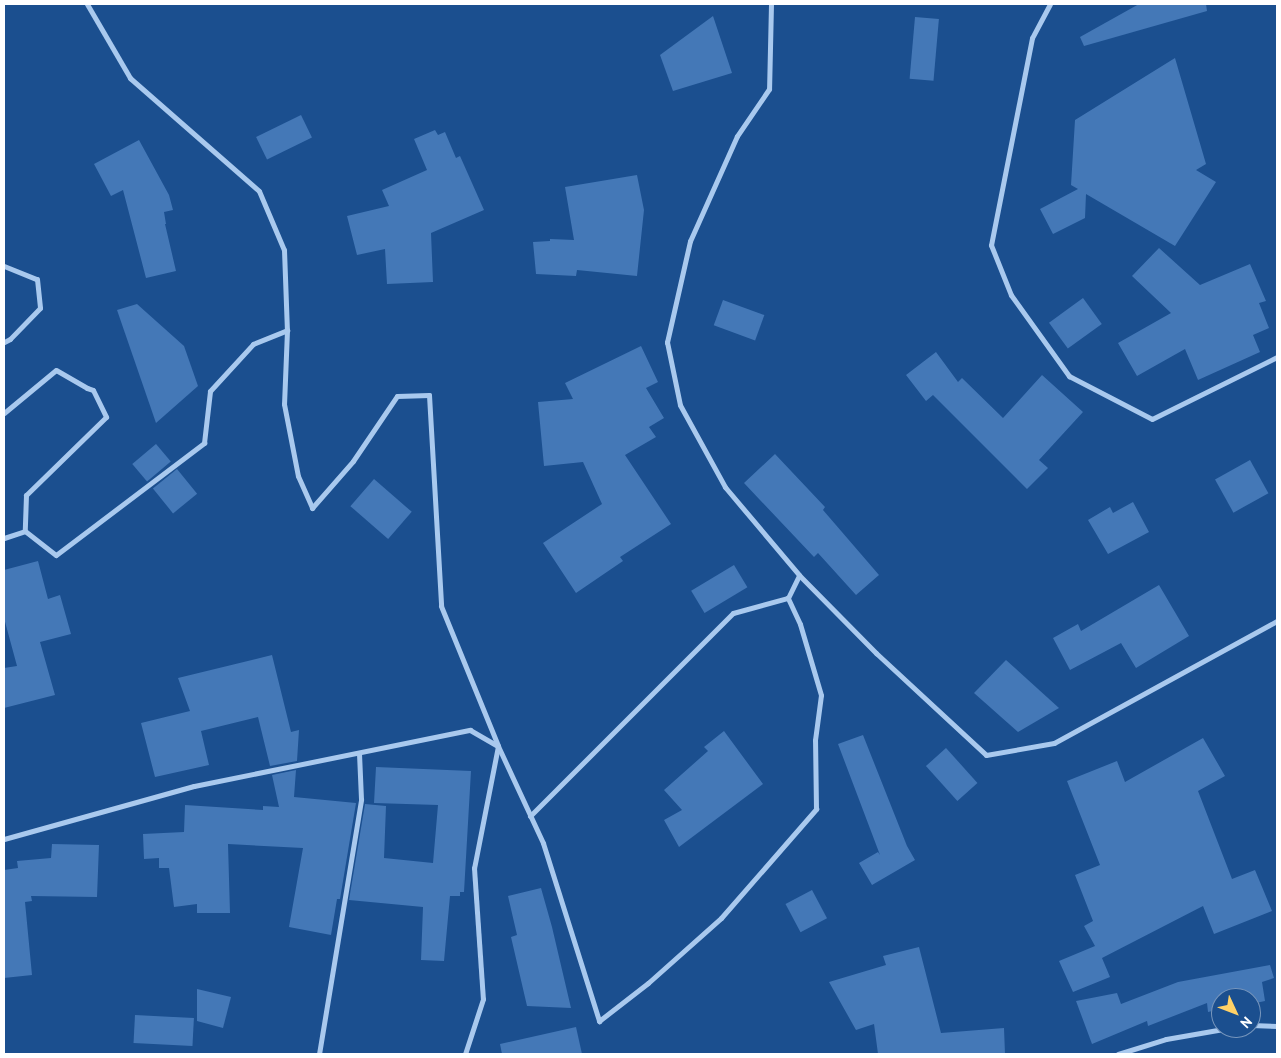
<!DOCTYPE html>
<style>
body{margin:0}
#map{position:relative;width:1281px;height:1058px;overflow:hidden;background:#1b4f8f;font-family:"PT Sans",sans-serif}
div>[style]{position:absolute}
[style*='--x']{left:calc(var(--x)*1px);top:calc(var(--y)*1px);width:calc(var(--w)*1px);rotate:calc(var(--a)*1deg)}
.building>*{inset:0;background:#4478b7;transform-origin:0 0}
.street>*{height:5px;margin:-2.5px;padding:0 2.5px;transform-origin:2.5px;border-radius:2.5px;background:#a9c9ee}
span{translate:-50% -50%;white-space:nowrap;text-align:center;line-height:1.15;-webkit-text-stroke:4.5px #1b4f8f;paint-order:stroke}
.frame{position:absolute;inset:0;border:5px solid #fff;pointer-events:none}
.north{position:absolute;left:1211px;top:988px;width:50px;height:50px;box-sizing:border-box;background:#1b4f8f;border:1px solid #7695bc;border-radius:50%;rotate:133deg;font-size:14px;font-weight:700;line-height:20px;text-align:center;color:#fff}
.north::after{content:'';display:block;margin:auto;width:18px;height:22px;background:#ffd166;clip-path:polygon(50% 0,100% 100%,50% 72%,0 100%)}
</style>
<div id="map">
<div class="building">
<i style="clip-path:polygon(1139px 4px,1206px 4px,1207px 11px,1084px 46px,1080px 37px)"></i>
<i style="clip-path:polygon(713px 16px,732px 73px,673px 91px,660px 55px)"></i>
<i style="left:915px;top:17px;width:24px;height:62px;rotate:5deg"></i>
<i style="clip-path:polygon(1175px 58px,1206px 164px,1196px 170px,1216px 182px,1175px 246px,1086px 194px,1085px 218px,1053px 234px,1040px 209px,1078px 189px,1071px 185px,1075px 120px)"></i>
<i style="left:301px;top:115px;width:25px;height:50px;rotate:64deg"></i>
<i style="clip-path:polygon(435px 130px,438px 135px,445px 132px,456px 158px,460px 156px,484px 210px,431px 233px,433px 282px,387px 284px,385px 249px,357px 255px,347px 216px,389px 206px,382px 190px,427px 170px,414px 139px)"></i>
<i style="clip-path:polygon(139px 140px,169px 195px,173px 210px,164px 212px,166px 224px,165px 224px,176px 271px,146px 278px,123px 190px,111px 196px,94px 164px)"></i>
<i style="clip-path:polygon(637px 175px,644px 210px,637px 276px,577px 270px,576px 276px,536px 274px,533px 242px,550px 241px,550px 239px,574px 240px,565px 187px)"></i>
<i style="clip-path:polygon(1159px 248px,1200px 285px,1250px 264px,1266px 301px,1259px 303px,1269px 328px,1253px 335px,1260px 352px,1198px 380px,1185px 349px,1137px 376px,1118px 343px,1171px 313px,1132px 276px)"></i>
<i style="left:1083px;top:298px;width:32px;height:42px;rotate:54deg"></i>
<i style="left:723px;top:300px;width:44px;height:27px;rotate:20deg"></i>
<i style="clip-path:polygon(137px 304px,184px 346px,198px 386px,156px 423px,117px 310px)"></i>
<i style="clip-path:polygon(641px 346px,658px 382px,646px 388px,664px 418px,649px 427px,656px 437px,625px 455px,671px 524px,620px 557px,623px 561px,576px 593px,543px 543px,602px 504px,583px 462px,544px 466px,538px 402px,573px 399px,565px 383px)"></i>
<i style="clip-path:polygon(936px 352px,958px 382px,962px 378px,1003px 418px,1042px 375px,1083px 412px,1039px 460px,1048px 468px,1027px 489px,933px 395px,926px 401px,906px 375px)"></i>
<i style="left:156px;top:444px;width:23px;height:31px;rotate:50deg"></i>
<i style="clip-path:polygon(775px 454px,825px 507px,823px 510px,879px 575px,856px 595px,818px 553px,814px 557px,744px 483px)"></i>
<i style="left:1250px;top:460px;width:38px;height:40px;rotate:61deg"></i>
<i style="left:177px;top:469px;width:32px;height:31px;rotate:51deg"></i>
<i style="left:374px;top:479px;width:50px;height:36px;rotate:41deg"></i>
<i style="clip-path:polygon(1133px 502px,1149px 532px,1108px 554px,1088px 520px,1110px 507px,1113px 513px)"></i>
<i style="clip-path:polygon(38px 561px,48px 599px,60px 595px,71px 634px,40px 642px,55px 695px,4px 708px,4px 668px,17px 666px,4px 618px,4px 570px)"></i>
<i style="left:734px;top:565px;width:26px;height:50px;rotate:59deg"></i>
<i style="clip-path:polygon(1159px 585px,1189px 636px,1136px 668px,1121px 643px,1070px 670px,1053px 638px,1078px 624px,1081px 631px)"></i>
<i style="clip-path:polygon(272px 655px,291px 732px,299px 730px,297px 761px,270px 766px,258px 717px,201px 731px,209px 765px,155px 777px,141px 723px,190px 711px,178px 678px)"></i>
<i style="clip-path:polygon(1006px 660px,1059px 708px,1018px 732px,974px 693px)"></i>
<i style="clip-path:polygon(724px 731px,763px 784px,679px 847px,664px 820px,682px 810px,664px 790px,708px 751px,704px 747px)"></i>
<i style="clip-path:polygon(863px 735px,907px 846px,915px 860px,872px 885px,859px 863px,878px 852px,880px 855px,838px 744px)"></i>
<i style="clip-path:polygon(1203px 738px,1225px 776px,1198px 791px,1232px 879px,1255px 870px,1272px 911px,1214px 934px,1203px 906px,1102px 958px,1110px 977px,1073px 992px,1059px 961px,1095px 946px,1084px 926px,1093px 921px,1075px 875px,1100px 865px,1067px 781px,1117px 761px,1125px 782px)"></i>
<i style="left:946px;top:748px;width:47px;height:27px;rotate:48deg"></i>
<i style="clip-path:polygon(376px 767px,471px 771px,464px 892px,460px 892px,460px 896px,450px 896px,444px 961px,421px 960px,423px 907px,349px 900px,365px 804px,386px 806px,384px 858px,433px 863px,438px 805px,374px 803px)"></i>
<i style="clip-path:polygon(296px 770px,294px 797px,356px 803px,340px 899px,337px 899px,331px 935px,289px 927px,303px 848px,228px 844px,230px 913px,197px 913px,197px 904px,174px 907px,169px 868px,159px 868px,159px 858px,144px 859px,143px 834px,184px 832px,185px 805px,263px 810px,263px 806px,279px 807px,272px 775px)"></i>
<i style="clip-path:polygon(52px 844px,99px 845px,97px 897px,31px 896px,32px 901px,25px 902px,32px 975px,4px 978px,4px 870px,18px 868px,17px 861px,51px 858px)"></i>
<i style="clip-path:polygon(541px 888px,552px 927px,571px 1008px,527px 1006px,511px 937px,517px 935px,508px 896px)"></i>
<i style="left:812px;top:890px;width:32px;height:30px;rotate:62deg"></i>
<i style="clip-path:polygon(919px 947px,941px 1033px,1004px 1028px,1005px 1054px,878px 1054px,874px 1024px,856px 1030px,829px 982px,886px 965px,883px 956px)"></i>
<i style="clip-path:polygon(1270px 965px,1274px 978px,1262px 982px,1265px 1001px,1251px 1004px,1251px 998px,1221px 998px,1221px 1009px,1208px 1012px,1207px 1003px,1148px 1026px,1147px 1021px,1092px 1044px,1076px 1001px,1117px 993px,1121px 1004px,1178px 982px)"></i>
<i style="clip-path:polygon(197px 989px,231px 997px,223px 1028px,197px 1021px)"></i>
<i style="left:135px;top:1015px;width:59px;height:28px;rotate:3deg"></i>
<i style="clip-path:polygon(576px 1027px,582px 1054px,502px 1054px,500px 1044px)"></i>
</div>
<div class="street">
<i style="--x:87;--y:4;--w:86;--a:59.8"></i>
<i style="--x:130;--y:78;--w:171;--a:41.2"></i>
<i style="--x:259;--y:191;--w:64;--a:67"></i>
<i style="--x:284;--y:250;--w:80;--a:87.9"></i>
<i style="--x:287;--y:330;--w:74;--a:92.3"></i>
<i style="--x:284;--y:404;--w:73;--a:79"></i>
<i style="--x:298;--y:476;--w:35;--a:66"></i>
<i style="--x:312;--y:508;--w:62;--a:-48.9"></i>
<i style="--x:353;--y:461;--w:78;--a:-55.9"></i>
<i style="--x:397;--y:396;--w:32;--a:-2"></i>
<i style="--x:429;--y:395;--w:211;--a:86.7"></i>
<i style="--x:441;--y:606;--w:151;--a:67.8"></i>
<i style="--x:498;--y:746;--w:107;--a:65.1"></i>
<i style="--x:543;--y:843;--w:187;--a:72.5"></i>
<i style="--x:599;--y:1021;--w:62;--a:-37.8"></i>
<i style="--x:648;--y:983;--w:98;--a:-41.7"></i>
<i style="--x:721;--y:918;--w:145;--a:-48.9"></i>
<i style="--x:816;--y:809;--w:69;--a:-90.8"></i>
<i style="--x:815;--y:740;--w:45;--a:-82.4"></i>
<i style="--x:821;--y:695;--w:74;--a:-106.5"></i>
<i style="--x:800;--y:624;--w:29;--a:-115"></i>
<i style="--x:788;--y:598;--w:25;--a:-64"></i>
<i style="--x:799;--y:575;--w:110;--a:45.4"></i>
<i style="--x:876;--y:653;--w:150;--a:42.8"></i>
<i style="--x:986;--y:755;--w:69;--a:-10"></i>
<i style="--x:1054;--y:743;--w:254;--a:-28.7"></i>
<i style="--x:771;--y:4;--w:85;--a:91.3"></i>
<i style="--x:769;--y:89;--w:57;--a:124.2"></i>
<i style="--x:737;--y:136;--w:115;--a:114.1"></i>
<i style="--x:690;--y:241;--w:104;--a:102.8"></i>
<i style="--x:667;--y:342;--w:64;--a:78.3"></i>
<i style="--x:680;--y:405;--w:94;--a:61.2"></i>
<i style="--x:725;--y:487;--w:115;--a:49.9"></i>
<i style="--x:1050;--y:4;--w:38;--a:118"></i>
<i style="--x:1032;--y:38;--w:211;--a:101.2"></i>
<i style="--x:991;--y:245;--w:54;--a:68.2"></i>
<i style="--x:1011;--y:295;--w:100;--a:54.4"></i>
<i style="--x:1069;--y:376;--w:93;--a:27.4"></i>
<i style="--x:1152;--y:419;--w:140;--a:-26.4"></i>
<i style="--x:4;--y:266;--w:35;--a:22"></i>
<i style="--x:37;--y:279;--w:29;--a:84"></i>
<i style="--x:40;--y:308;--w:43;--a:134.1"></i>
<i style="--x:10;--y:339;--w:7;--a:153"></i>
<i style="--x:4;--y:413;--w:67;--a:-39.6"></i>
<i style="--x:56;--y:370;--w:36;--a:30"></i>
<i style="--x:87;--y:388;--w:6;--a:18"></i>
<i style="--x:93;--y:390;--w:30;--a:64"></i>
<i style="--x:106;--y:417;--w:112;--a:135.7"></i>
<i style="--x:26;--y:495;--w:36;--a:92"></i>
<i style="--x:25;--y:531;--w:39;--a:38"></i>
<i style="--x:56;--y:555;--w:186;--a:-37.1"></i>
<i style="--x:204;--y:443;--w:52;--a:-83.4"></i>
<i style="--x:210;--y:391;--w:64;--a:-47.5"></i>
<i style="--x:253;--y:344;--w:37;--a:-22"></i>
<i style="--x:4;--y:538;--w:22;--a:-18"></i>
<i style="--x:530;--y:816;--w:287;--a:-45"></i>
<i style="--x:733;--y:613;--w:57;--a:-15.3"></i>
<i style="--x:4;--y:839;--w:197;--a:-15.6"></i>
<i style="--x:194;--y:786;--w:282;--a:-11.5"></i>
<i style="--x:470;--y:730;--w:32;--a:30"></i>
<i style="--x:498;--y:746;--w:124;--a:101.1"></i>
<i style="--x:474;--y:868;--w:131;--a:86.1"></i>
<i style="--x:483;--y:999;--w:58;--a:108.1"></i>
<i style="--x:1251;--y:1025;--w:26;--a:2"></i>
<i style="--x:319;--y:1054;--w:258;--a:-80.6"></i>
<i style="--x:361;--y:799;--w:46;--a:-92.5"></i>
<i style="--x:1118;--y:1054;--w:50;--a:-17.4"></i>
<i style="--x:1166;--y:1039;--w:64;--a:-9.9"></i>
</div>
<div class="frame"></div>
<div class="north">N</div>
</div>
